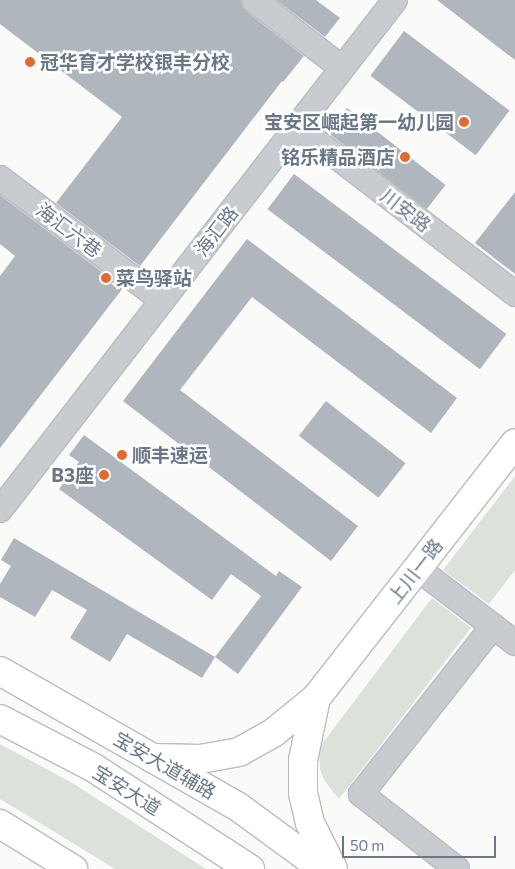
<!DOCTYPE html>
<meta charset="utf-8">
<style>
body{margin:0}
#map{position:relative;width:515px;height:869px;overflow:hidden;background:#fafaf8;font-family:Commissioner,"Noto Sans SC",sans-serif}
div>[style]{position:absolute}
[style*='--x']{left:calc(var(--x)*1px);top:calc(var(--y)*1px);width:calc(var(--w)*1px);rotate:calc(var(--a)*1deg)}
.green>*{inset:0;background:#dbe2d9}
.building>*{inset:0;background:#afb6bd;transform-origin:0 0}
.roads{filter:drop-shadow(1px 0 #b9bdc1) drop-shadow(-1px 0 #b9bdc1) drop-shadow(0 1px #b9bdc1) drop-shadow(0 -1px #b9bdc1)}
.minor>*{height:24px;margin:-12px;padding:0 12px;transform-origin:12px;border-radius:12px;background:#c8cbcf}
.major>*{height:28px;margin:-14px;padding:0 14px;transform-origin:14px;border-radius:14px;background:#fff}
.dots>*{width:14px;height:14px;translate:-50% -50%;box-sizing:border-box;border:2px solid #fff;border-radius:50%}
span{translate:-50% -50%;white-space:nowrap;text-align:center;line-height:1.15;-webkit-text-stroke:5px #fff;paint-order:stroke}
.poi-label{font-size:19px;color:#697889;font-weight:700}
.left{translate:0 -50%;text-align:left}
.right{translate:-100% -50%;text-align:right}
.street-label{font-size:19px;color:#697889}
.scale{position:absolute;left:342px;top:836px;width:154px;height:22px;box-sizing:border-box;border:2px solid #697889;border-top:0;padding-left:6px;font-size:15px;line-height:18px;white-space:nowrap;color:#697889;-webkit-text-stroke:4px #fff;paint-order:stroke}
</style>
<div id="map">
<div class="green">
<i style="clip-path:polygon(515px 476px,515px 570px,489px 604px,443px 570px)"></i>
<i style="clip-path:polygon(432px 598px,471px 628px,339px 799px,324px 780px,320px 769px,319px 748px)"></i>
<i style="clip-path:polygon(0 744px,74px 784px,206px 869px,115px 869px,53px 831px,0 799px)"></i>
</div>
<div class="building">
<i style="clip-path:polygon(0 0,241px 0,246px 11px,304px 56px,283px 82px,282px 81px,140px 266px,56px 203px,122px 117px,0 24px)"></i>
<i style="clip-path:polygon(276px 0,316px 0,340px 18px,325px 37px)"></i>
<i style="clip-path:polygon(437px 0,515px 0,515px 60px)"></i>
<i style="left:404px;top:31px;width:132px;height:56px;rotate:37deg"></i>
<i style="left:347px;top:108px;width:125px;height:31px;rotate:38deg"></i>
<i style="left:294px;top:174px;width:266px;height:44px;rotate:37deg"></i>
<i style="clip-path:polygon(515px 192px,515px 274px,475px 243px)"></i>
<i style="clip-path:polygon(0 195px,123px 288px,0 448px,0 276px,15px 256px,0 244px)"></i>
<i style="clip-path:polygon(247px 239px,457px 398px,431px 433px,252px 297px,180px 390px,358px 526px,331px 561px,123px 401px)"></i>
<i style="left:326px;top:401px;width:101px;height:44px;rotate:38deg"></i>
<i style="clip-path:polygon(84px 435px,276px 576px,279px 571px,302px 587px,238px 674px,215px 657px,261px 596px,231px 574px,212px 600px,59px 489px,79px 462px,69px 455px)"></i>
<i style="clip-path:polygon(14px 538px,215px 657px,202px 678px,127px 634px,110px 662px,70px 638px,87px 610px,52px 590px,35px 617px,0 597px,0 584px,11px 566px,1px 560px)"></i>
</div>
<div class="roads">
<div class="minor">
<i style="--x:254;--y:0;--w:111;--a:37.7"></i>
<i style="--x:297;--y:126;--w:275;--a:37.6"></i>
<i style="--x:0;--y:178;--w:203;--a:37"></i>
<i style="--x:0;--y:510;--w:645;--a:-52.24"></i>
<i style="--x:417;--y:568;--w:123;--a:37.4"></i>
<i style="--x:457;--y:869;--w:122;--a:-142"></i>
<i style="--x:361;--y:794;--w:214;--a:-51.8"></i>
</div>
<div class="major">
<i style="--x:0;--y:671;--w:273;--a:29.7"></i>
<i style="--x:237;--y:806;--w:107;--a:36.2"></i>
<i style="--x:316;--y:698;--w:63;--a:101.8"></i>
<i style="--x:303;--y:760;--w:33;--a:90"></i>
<i style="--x:303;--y:793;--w:31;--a:77"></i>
<i style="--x:310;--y:823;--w:51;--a:63.4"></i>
<i style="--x:0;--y:719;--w:106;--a:27.5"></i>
<i style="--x:94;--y:768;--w:186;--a:32.9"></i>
<i style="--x:152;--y:758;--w:48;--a:1.2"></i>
<i style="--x:200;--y:759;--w:40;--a:-10"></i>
<i style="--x:239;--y:752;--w:39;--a:-29"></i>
<i style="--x:273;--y:733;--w:55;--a:-39.1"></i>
<i style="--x:316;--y:698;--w:323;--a:-52"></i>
<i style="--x:0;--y:824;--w:86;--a:31.7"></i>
</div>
</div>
<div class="dots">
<i style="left:30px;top:62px;background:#e4692e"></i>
<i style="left:464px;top:122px;background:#e4692e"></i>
<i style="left:405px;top:157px;background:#e4692e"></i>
<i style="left:106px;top:278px;background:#e4692e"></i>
<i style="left:122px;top:455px;background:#e4692e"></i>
<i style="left:104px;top:475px;background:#e4692e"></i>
</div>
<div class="poi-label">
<span class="left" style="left:40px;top:62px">冠华育才学校银丰分校</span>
<span class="right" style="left:454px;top:122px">宝安区崛起第一幼儿园</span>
<span class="right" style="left:395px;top:157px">铭乐精品酒店</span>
<span class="left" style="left:116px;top:278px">菜鸟驿站</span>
<span class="left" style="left:132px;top:455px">顺丰速运</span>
<span class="right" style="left:94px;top:475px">B3座</span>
</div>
<div class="street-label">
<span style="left:406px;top:210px;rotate:38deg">川安路</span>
<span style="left:69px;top:230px;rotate:37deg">海汇六巷</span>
<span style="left:216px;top:231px;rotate:-52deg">海汇路</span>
<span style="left:415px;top:571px;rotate:-52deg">上川一路</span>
<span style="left:165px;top:765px;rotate:30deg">宝安大道辅路</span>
<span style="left:127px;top:790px;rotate:32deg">宝安大道</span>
</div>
<div class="scale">50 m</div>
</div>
